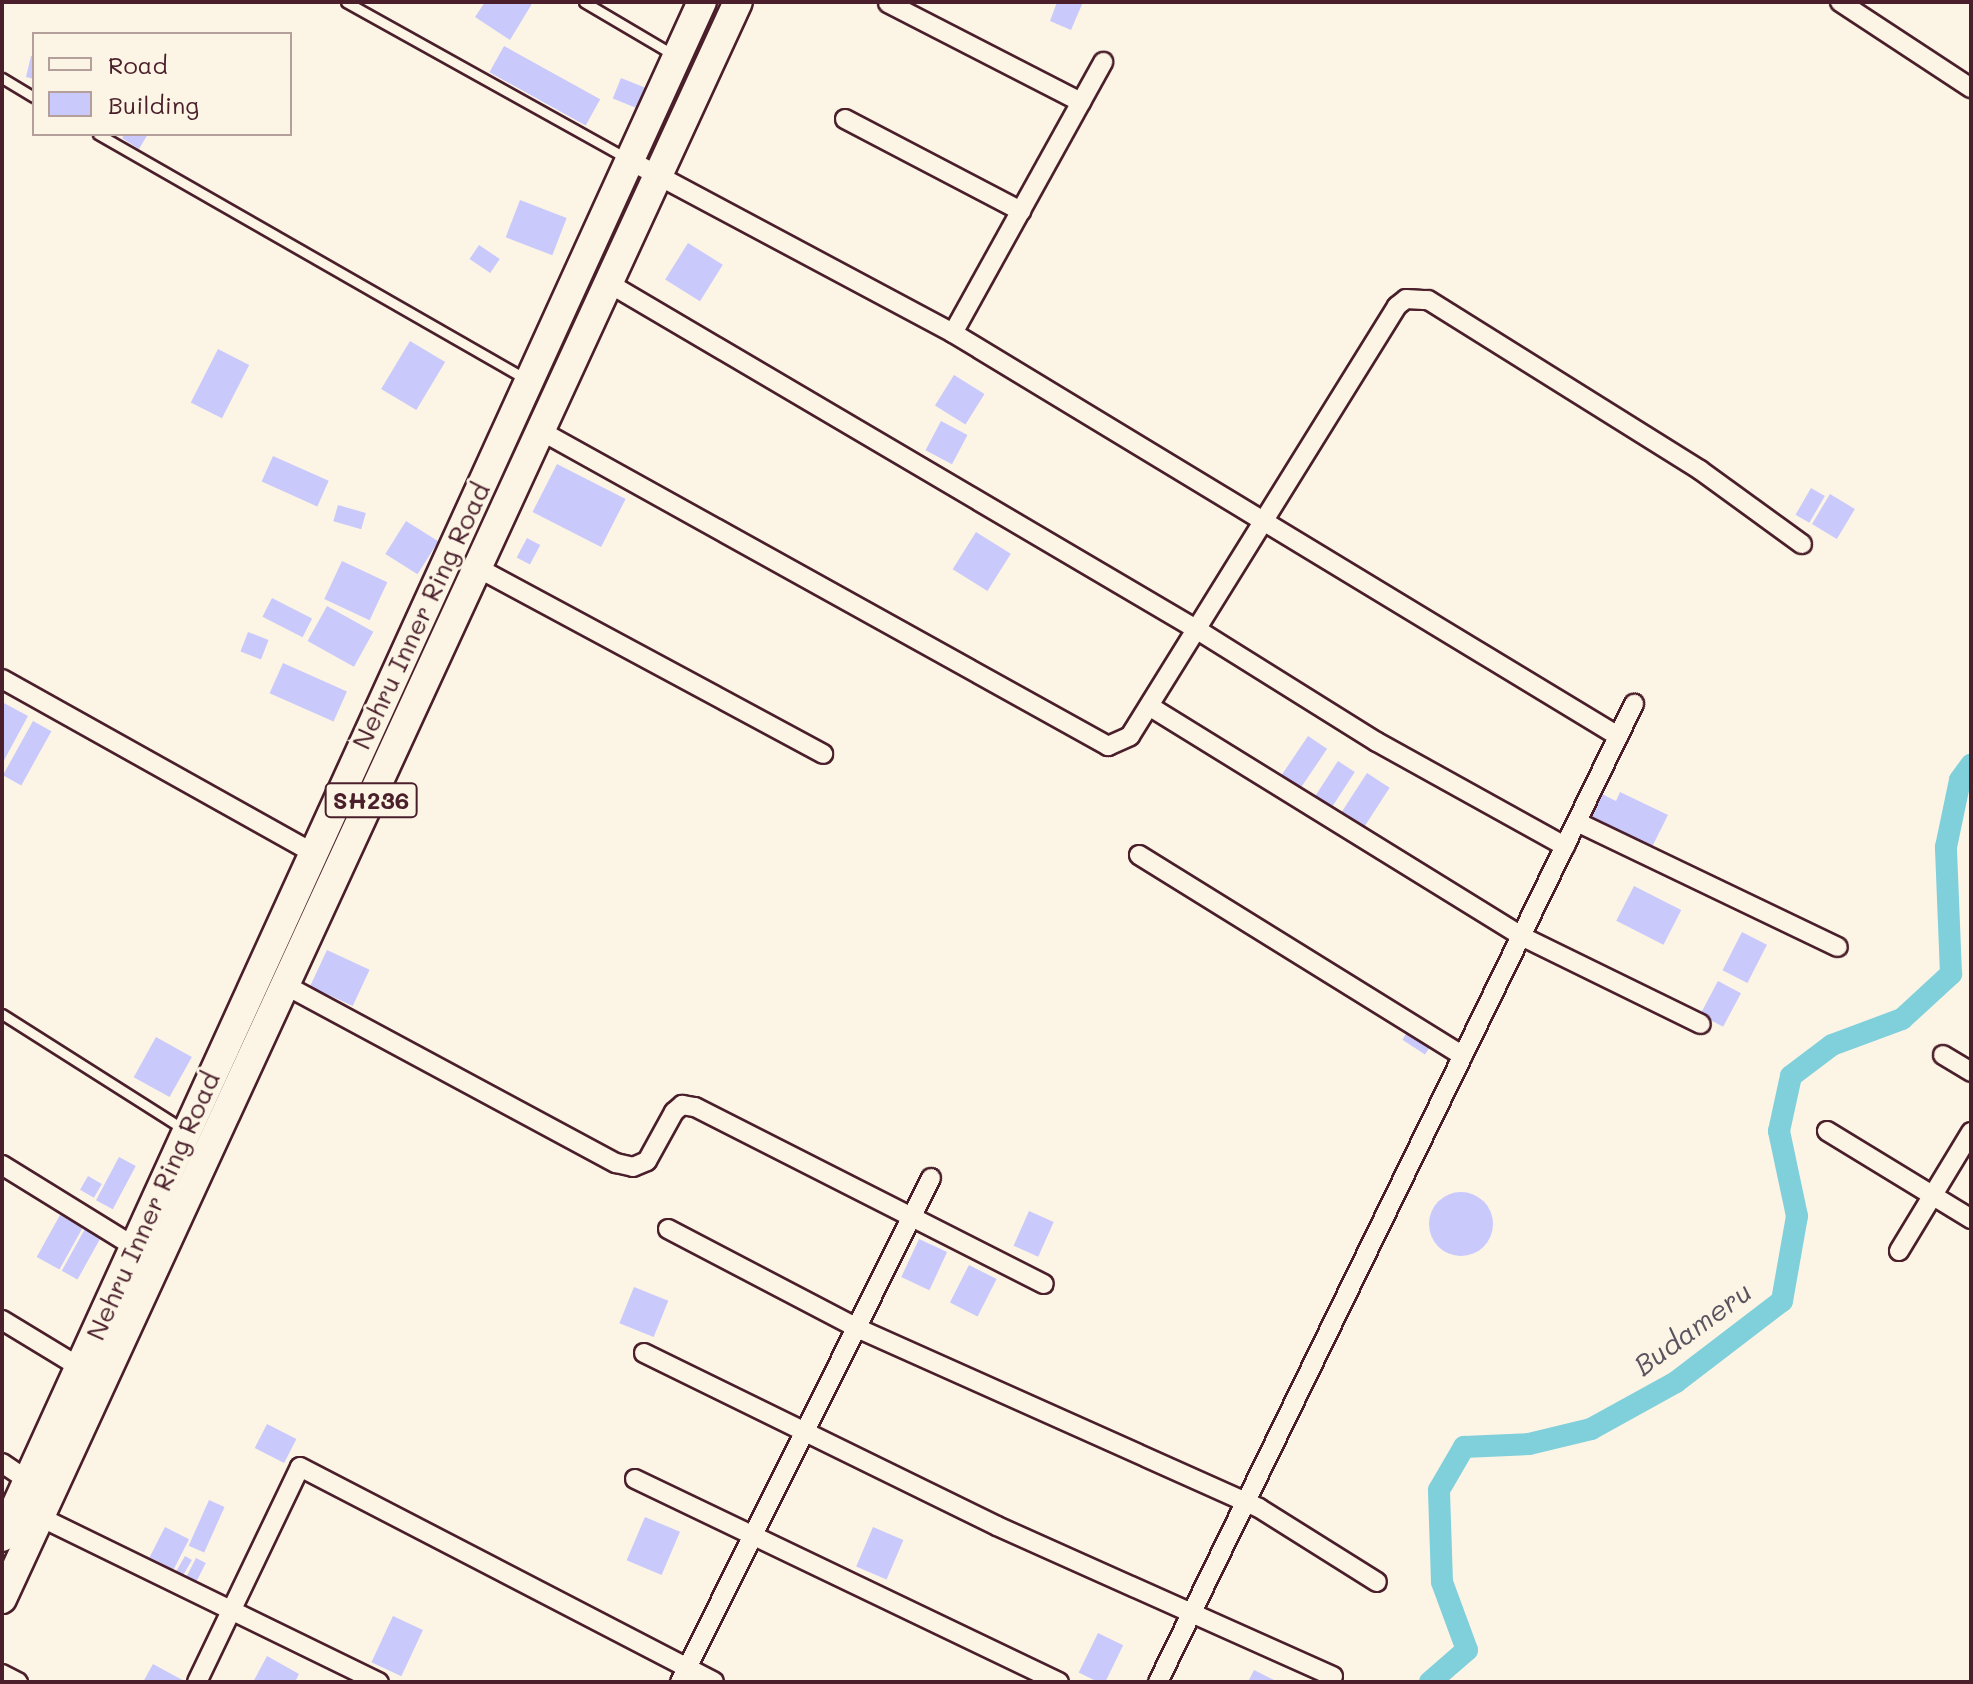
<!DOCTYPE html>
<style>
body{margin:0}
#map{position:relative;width:1973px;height:1684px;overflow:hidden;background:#fcf5e5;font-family:Mali,sans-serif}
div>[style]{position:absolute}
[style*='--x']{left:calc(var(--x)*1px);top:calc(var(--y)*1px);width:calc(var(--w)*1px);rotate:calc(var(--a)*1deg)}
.canal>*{height:22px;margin:-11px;padding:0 11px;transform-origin:11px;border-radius:11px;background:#80d0dc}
.building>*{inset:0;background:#c9c9fc;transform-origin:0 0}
.round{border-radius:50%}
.roads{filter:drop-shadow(2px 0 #4a1f2b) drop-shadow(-2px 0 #4a1f2b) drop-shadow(0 2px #4a1f2b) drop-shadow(0 -2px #4a1f2b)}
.lane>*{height:9px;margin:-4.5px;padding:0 4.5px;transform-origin:4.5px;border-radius:4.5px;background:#fcf5e5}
.street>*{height:18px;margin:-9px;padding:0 9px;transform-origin:9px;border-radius:9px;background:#fcf5e5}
.primary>*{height:28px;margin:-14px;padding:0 14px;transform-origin:14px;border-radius:14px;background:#fcf5e5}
span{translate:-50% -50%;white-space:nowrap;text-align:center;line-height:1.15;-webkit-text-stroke:6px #fcf5e5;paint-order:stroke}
.shield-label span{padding:2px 6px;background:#fcf5e5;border:2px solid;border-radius:6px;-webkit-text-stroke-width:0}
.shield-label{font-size:24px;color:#4a1f2b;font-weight:700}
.street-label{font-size:26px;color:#4a1f2b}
.water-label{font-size:28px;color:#5a5460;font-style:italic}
.frame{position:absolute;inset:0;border:4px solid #4a1f2b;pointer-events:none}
.legend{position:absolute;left:32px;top:32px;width:260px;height:104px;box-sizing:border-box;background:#fcf5e5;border:2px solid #b59f9b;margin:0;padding:10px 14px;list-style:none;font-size:24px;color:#4a1f2b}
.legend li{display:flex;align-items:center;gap:16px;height:40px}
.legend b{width:40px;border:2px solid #b59f9b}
</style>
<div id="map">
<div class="canal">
<i style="--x:1430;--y:1682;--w:49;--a:-40.9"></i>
<i style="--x:1467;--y:1650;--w:72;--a:-110.2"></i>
<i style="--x:1442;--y:1582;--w:92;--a:-91.9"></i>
<i style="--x:1439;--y:1490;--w:50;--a:-59.8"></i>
<i style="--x:1464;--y:1447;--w:65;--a:-2.6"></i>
<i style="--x:1529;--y:1444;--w:64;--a:-13.6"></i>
<i style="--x:1591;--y:1429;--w:97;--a:-28.9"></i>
<i style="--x:1676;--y:1382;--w:133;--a:-37.4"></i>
<i style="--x:1782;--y:1301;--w:86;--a:-80"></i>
<i style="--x:1797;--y:1216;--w:87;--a:-102"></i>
<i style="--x:1779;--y:1131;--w:56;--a:-77.7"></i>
<i style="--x:1791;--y:1076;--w:51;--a:-37.1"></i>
<i style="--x:1832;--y:1045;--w:75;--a:-20.4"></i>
<i style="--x:1902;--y:1019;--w:67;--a:-42.6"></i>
<i style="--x:1951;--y:974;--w:127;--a:-92.3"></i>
<i style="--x:1946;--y:847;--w:68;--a:-78.2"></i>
<i style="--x:1960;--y:780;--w:19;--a:-54"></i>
</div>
<div class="building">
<i style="clip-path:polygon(485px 2px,533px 2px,510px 40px,475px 17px)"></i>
<i style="clip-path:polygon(1057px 2px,1083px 2px,1071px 30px,1050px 21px)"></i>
<i style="left:504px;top:46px;width:110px;height:30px;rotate:29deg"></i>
<i style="clip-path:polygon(31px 56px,34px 56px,34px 79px,26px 77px)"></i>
<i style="left:621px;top:78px;width:27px;height:22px;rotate:22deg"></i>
<i style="clip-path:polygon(125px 134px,148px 134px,139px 149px,122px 138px)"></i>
<i style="left:520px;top:200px;width:50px;height:40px;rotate:21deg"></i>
<i style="left:688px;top:243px;width:41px;height:43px;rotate:32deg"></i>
<i style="left:479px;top:245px;width:25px;height:17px;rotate:34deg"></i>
<i style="left:410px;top:341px;width:41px;height:56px;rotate:31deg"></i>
<i style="left:218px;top:349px;width:35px;height:60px;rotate:27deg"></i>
<i style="left:954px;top:375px;width:36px;height:36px;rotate:32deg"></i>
<i style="left:941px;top:421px;width:30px;height:33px;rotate:28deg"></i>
<i style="left:273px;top:456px;width:61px;height:28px;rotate:24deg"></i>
<i style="left:557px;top:464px;width:77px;height:54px;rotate:27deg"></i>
<i style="left:1811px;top:488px;width:16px;height:31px;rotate:30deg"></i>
<i style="left:1830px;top:494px;width:29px;height:35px;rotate:31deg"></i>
<i style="left:338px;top:505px;width:29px;height:17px;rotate:16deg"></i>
<i style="left:406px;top:521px;width:38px;height:39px;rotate:32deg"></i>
<i style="left:976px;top:532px;width:41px;height:44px;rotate:32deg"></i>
<i style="left:527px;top:538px;width:15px;height:22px;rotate:28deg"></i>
<i style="left:342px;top:561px;width:50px;height:42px;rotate:25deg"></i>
<i style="left:272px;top:598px;width:45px;height:21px;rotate:27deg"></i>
<i style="left:327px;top:606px;width:53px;height:40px;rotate:29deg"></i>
<i style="left:248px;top:632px;width:22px;height:21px;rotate:21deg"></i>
<i style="left:283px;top:663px;width:70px;height:33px;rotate:24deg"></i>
<i style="clip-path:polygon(2px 702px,28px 716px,2px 764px)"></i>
<i style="left:33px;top:721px;width:21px;height:62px;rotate:29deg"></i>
<i style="left:1308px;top:736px;width:23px;height:49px;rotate:34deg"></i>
<i style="left:1338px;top:761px;width:20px;height:45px;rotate:33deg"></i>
<i style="left:1367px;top:773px;width:27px;height:48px;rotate:33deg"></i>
<i style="clip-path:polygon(1620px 792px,1668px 815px,1652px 847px,1590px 818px,1602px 794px,1616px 801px)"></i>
<i style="left:1634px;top:886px;width:53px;height:39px;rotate:27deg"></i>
<i style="left:1742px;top:932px;width:28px;height:43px;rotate:27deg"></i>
<i style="left:327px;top:950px;width:47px;height:40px;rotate:25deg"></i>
<i style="left:1718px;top:981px;width:26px;height:38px;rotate:28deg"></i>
<i style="left:1410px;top:1028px;width:27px;height:14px;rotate:33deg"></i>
<i style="left:156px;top:1037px;width:41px;height:46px;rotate:29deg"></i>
<i style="left:119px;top:1157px;width:19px;height:49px;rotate:28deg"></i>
<i style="left:88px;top:1176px;width:16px;height:16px;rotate:30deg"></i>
<i class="round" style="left:1429px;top:1192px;width:64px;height:64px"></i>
<i style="left:1029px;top:1211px;width:27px;height:38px;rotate:24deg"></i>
<i style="left:60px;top:1215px;width:26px;height:48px;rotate:29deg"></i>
<i style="left:86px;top:1227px;width:18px;height:50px;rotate:29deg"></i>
<i style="left:919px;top:1239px;width:31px;height:42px;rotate:25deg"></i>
<i style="left:969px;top:1265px;width:31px;height:42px;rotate:27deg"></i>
<i style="left:634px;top:1287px;width:37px;height:39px;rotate:22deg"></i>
<i style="left:267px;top:1424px;width:33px;height:27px;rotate:27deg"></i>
<i style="left:209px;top:1500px;width:17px;height:50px;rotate:24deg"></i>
<i style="left:645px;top:1517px;width:38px;height:47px;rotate:23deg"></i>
<i style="left:165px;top:1527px;width:27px;height:34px;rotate:27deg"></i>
<i style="left:873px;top:1527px;width:33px;height:43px;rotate:23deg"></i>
<i style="left:185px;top:1556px;width:8px;height:22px;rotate:30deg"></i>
<i style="left:196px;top:1558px;width:11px;height:23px;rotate:27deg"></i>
<i style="left:393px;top:1616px;width:33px;height:51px;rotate:25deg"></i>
<i style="left:1098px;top:1633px;width:28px;height:44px;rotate:26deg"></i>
<i style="clip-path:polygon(267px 1656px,299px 1674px,295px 1682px,253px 1682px)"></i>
<i style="clip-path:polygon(153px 1664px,186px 1682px,143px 1682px)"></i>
<i style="clip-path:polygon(1254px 1670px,1278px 1682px,1248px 1682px)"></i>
</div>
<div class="roads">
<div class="lane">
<i style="--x:346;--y:2;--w:321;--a:29.1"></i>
<i style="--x:584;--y:2;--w:104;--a:30.5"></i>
<i style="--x:2;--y:78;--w:37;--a:31"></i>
<i style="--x:98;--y:134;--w:492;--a:29.8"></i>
<i style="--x:2;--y:1014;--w:217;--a:32.4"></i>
</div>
<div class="street">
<i style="--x:1840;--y:2;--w:157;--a:33.3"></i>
<i style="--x:888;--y:3;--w:217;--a:27.2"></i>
<i style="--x:845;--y:119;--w:199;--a:27.6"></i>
<i style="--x:629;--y:160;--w:367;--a:28.1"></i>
<i style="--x:953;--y:333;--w:778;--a:31.22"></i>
<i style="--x:610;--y:284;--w:680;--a:30.49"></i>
<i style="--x:1196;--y:629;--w:213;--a:32"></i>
<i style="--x:1377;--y:742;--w:215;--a:29"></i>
<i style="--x:953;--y:333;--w:310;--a:-61"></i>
<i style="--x:541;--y:431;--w:649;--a:29.05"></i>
<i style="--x:1108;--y:746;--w:24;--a:-24"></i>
<i style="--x:1130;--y:736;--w:506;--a:-58.16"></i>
<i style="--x:1397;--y:306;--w:11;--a:-38"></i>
<i style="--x:1406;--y:299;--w:22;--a:3"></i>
<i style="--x:1428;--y:300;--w:321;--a:32"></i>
<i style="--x:1700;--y:470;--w:126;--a:36"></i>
<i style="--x:478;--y:568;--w:392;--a:28.3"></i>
<i style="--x:2;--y:679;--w:355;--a:29.2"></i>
<i style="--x:1149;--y:706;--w:437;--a:31.7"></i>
<i style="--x:1521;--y:936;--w:200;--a:26.1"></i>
<i style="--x:1577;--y:822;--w:289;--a:25.6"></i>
<i style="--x:1139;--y:855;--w:381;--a:31.8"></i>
<i style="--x:285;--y:985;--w:376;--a:28.3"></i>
<i style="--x:616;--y:1163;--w:17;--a:13"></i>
<i style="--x:633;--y:1167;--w:15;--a:-23"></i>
<i style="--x:647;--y:1161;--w:56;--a:-61.1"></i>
<i style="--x:674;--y:1112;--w:11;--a:-41"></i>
<i style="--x:682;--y:1105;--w:13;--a:9"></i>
<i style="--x:695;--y:1107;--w:391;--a:26.9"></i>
<i style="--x:1943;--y:1055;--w:33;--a:31"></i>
<i style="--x:1827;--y:1131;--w:169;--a:31.4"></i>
<i style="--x:2;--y:1165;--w:156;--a:31.7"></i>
<i style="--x:668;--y:1229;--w:213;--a:27.6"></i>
<i style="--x:857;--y:1328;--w:440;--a:24.1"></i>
<i style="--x:1259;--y:1508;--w:139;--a:32.1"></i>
<i style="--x:1899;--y:1251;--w:139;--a:-58.8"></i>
<i style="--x:2;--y:1320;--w:92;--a:31.3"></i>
<i style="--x:644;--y:1353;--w:393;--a:26.1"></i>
<i style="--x:997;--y:1526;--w:368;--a:24.1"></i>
<i style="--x:2;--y:1463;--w:32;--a:34"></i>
<i style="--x:635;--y:1479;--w:470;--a:25.6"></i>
<i style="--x:40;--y:1517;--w:377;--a:26"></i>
<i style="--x:2;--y:1674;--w:18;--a:27"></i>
<i style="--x:197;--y:1682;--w:238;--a:-64.4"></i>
<i style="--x:300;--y:1467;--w:466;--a:27.4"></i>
<i style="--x:680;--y:1682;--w:563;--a:-63.53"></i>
<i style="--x:1158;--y:1682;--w:1088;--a:-64.05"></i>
</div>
<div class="primary">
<i style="--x:2;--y:1537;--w:1687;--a:-65.49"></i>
<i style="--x:2;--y:1599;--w:1758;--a:-65.26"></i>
</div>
</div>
<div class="shield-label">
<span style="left:371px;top:800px">SH236</span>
</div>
<div class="street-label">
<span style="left:421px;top:616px;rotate:-65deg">Nehru Inner Ring Road</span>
<span style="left:153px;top:1206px;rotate:-66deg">Nehru Inner Ring Road</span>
</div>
<div class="water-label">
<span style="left:1692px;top:1328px;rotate:-36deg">Budameru</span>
</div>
<div class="frame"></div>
<ul class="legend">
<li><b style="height:10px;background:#fcf5e5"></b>Road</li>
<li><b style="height:22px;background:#c9c9fc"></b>Building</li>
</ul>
</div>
